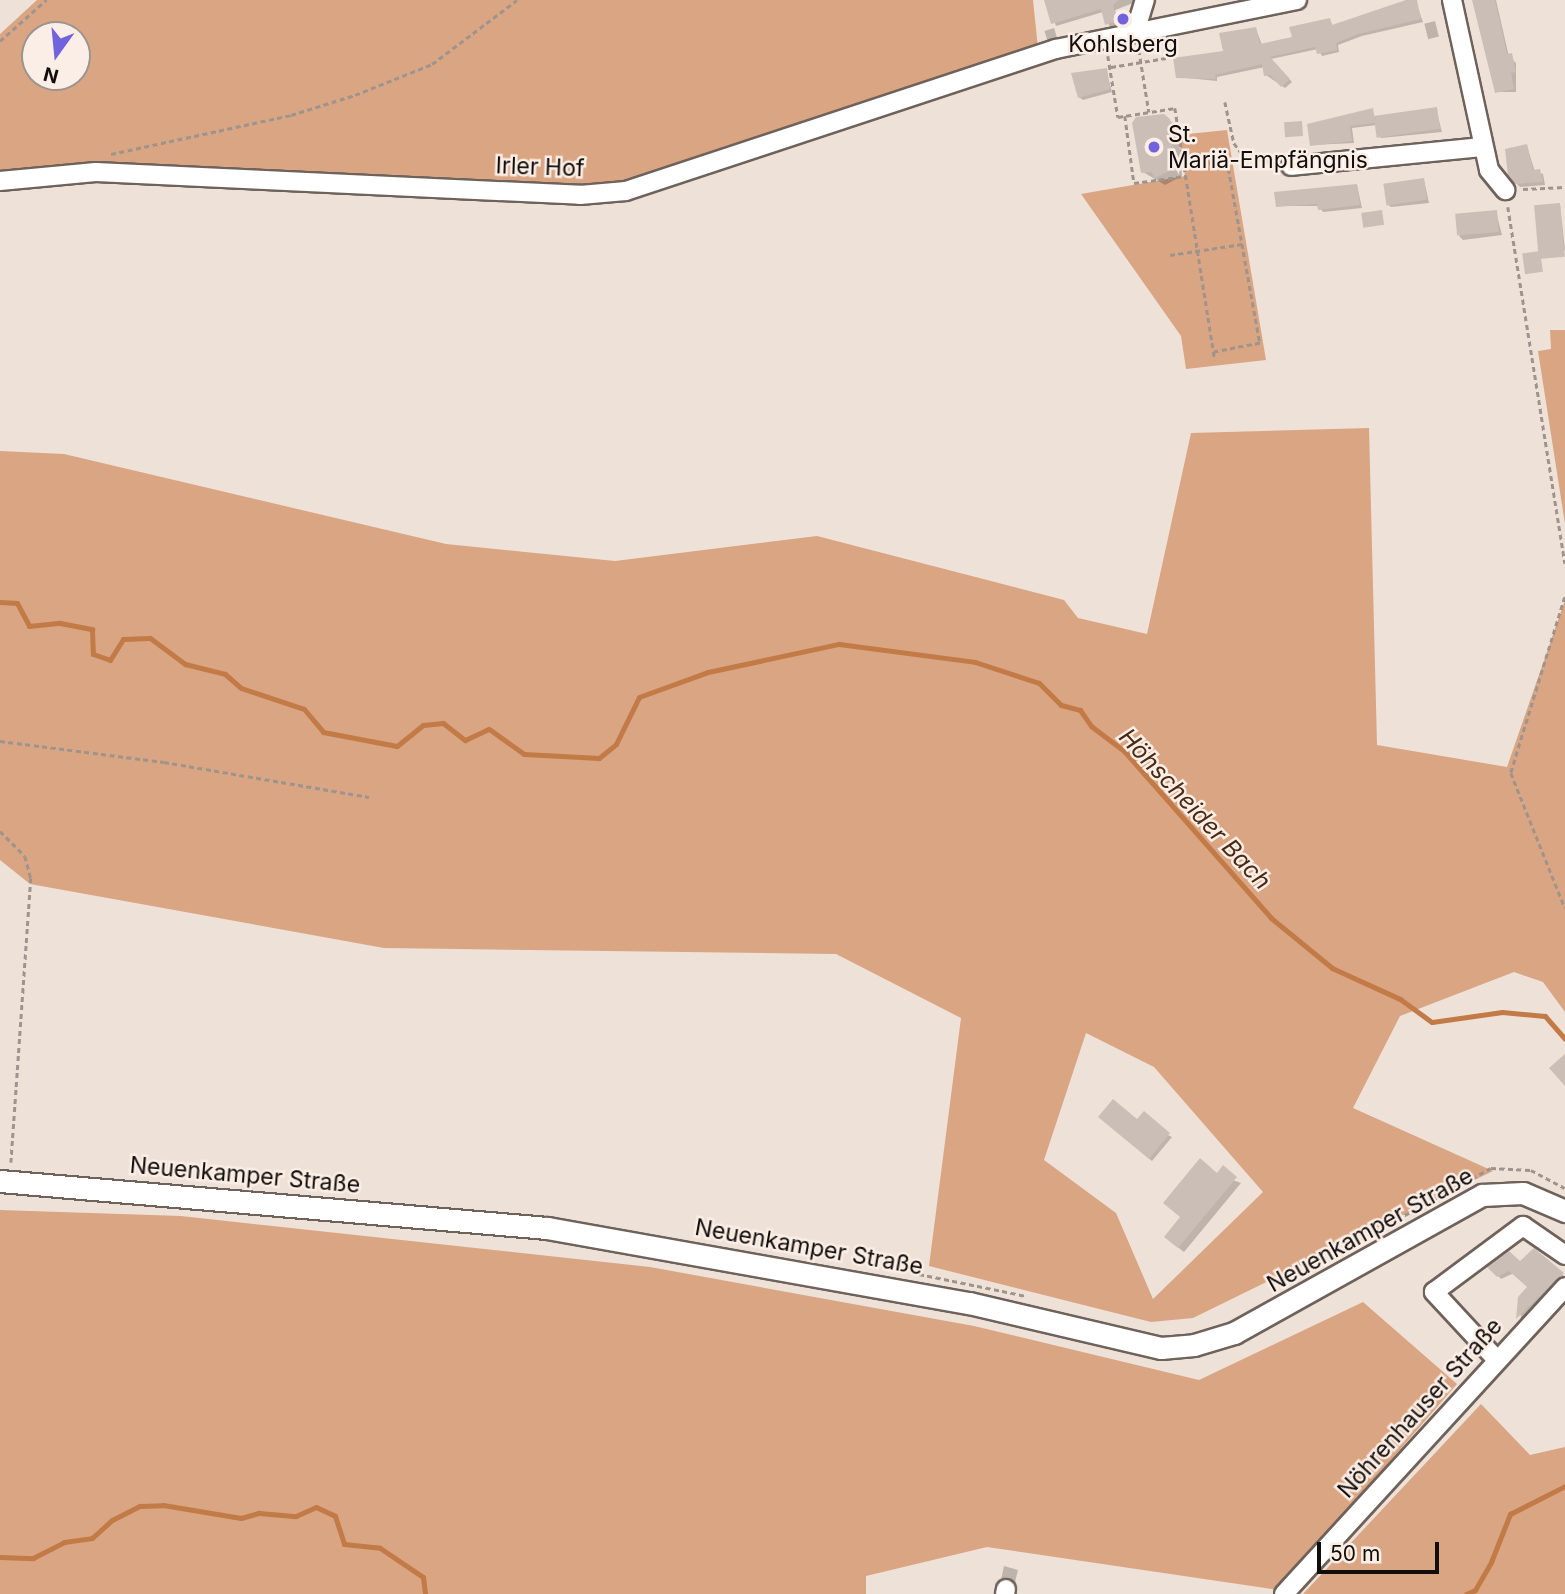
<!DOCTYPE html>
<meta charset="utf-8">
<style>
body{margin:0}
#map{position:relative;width:1565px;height:1594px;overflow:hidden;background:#eee1d8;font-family:Inter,sans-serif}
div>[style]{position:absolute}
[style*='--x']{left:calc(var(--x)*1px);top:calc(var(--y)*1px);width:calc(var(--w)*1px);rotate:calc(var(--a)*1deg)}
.green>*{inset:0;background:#daa583}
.shadow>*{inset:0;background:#0003;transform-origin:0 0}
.stream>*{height:5px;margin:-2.5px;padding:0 2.5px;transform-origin:2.5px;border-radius:2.5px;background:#c27a47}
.building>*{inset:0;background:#cbbeb6;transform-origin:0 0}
.path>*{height:2.5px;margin-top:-1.25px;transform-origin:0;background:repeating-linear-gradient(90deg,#9e948d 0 5px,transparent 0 8.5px)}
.roads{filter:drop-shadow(2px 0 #6e625b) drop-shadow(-2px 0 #6e625b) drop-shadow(0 2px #6e625b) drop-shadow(0 -2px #6e625b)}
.minor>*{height:18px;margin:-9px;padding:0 9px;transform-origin:9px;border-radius:9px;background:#fff}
.major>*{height:21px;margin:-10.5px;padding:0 10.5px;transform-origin:10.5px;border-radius:10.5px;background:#fff}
.dots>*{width:19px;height:19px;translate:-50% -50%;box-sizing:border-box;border:4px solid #fbeee6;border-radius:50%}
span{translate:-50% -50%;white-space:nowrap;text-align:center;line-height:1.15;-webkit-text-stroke:5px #fbeee6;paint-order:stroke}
.poi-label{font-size:23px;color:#110d0a}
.left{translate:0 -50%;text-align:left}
.street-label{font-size:23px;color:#110d0a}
.water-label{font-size:24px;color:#492a14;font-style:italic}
.north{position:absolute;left:21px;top:21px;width:70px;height:70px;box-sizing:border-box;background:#fbeee6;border:2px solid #9d948e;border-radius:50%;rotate:195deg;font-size:19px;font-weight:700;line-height:28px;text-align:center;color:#110d0a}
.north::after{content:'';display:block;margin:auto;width:24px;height:32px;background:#7162dd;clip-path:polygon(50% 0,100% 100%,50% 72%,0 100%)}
.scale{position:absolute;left:1317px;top:1542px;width:122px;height:32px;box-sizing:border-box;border:4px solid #110d0a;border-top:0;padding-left:9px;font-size:21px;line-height:24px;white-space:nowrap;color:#110d0a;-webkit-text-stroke:5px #fbeee6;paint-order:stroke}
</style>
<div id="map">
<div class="green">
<i style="clip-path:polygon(evenodd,37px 0,1033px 0,1038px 48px,651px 177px,596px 185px,117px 163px,0 171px,0 34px,37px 0,35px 35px,77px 35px,77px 77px,35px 77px,35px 35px)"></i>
<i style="clip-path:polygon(1227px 130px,1266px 360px,1186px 369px,1181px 336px,1081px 194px,1185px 176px,1178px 135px)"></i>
<i style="clip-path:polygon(1550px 330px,1565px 330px,1565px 524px,1538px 351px,1551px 349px)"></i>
<i style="clip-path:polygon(evenodd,1369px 428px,1377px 745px,1507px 767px,1565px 600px,1565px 1012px,1543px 982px,1514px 972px,1400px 1016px,1353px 1108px,1493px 1171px,1193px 1318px,1151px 1322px,929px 1266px,961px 1018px,836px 954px,384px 948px,30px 884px,0 860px,0 451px,64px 454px,446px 544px,615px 561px,817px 536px,1064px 600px,1078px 618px,1147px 634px,1191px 433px,1369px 428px,1086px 1033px,1154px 1067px,1263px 1192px,1153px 1299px,1116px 1213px,1044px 1160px,1086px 1033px)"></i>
<i style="clip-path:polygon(0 1210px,181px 1216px,650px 1267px,974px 1326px,1199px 1380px,1363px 1302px,1457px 1384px,1278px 1590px,987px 1547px,866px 1576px,866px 1594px,0 1594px)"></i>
<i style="clip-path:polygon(1481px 1404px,1530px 1455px,1565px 1447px,1565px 1594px,1303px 1594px)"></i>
</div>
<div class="shadow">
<i style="clip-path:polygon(1047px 0,1135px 0,1136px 2px,1115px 10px,1119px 24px,1110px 27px,1103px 12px,1056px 26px)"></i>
<i style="clip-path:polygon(1415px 0,1423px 22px,1362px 36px,1338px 45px,1339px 52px,1322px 56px,1318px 49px,1271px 59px,1292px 82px,1285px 88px,1266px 75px,1265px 67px,1217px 77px,1217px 81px,1177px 77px,1226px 53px,1256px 29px,1262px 45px,1294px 38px,1329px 19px,1333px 26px)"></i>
<i style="clip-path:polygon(1474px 0,1496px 0,1509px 57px,1516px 63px,1516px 92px,1496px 92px)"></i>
<i style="left:1435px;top:21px;width:16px;height:11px;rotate:76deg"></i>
<i style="left:1054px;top:28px;width:10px;height:10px;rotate:73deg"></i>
<i style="clip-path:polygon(1106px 70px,1112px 92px,1083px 100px,1079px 97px)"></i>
<i style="clip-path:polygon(1436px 109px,1442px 132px,1381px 138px,1377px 125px,1352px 128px,1354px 143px,1312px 145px,1372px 110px,1375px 117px)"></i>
<i style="clip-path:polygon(1169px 120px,1178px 128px,1182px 176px,1165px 185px,1143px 172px)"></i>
<i style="clip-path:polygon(1527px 146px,1535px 172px,1543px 174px,1545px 185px,1520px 187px,1516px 183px)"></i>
<i style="clip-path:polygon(1424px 180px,1429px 203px,1391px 207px,1387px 204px)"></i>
<i style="clip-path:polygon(1357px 185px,1362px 208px,1323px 212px,1319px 206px,1278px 206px)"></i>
<i style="clip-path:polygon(1560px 205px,1565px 250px,1546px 254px)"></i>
<i style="clip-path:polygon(1496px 212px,1502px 235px,1463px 240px,1459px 236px)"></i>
<i style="clip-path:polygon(1103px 1120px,1138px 1121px,1172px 1137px,1152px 1161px)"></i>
<i style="clip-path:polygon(1218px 1175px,1241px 1183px,1184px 1252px,1171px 1242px)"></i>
<i style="clip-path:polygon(1534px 1250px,1565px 1277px,1521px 1321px,1520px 1297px,1530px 1287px,1514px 1273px,1501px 1279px,1490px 1267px,1520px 1263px)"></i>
<i style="clip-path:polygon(1004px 1566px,1018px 1570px,1015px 1582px,1001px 1580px)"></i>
</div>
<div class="stream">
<i style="--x:0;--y:602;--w:17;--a:3"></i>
<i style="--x:17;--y:603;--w:26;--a:62"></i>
<i style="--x:29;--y:626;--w:31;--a:-6"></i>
<i style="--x:60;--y:623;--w:33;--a:11"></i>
<i style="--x:92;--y:629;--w:25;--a:88"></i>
<i style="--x:93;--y:654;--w:18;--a:19"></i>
<i style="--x:110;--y:660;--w:25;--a:-58"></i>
<i style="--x:123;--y:639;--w:27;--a:-2"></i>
<i style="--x:150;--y:638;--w:44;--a:36.6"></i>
<i style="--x:185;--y:664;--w:41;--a:14"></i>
<i style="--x:225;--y:674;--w:21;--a:41"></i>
<i style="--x:241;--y:688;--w:66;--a:18.4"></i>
<i style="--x:304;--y:709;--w:30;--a:50"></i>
<i style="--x:323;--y:732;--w:75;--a:10.7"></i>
<i style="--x:397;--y:746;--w:33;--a:-39"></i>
<i style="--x:423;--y:725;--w:20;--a:-6"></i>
<i style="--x:443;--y:723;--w:28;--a:38"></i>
<i style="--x:465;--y:740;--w:26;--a:-25"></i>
<i style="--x:489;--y:729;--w:43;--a:35.5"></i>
<i style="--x:524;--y:754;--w:75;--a:3.1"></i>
<i style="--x:599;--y:758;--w:22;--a:-39"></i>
<i style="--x:616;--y:744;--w:52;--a:-63.9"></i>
<i style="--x:639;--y:697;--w:73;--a:-19.9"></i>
<i style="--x:708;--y:672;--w:134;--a:-12.1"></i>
<i style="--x:839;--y:644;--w:137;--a:7.5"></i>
<i style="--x:975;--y:662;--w:67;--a:18.2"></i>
<i style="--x:1039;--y:683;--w:31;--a:45"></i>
<i style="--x:1061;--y:705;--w:20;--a:15"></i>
<i style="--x:1080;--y:710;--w:19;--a:55"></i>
<i style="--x:1091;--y:726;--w:41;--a:37.1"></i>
<i style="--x:1124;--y:751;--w:222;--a:48.6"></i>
<i style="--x:1271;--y:918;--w:79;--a:39.3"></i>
<i style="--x:1332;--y:968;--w:75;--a:24.5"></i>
<i style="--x:1400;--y:999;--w:39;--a:36"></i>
<i style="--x:1432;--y:1022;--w:71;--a:-8.1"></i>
<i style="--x:1502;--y:1012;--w:43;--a:5.3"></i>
<i style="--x:1545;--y:1016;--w:30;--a:49"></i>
<i style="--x:0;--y:1557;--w:33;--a:2"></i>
<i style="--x:33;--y:1558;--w:35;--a:-27"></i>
<i style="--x:64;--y:1542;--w:28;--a:-8"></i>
<i style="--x:92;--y:1538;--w:27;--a:-42"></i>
<i style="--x:112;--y:1520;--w:31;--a:-27"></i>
<i style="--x:140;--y:1506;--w:23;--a:-2"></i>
<i style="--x:163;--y:1505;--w:79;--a:9.5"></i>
<i style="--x:241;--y:1518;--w:19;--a:-16"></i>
<i style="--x:259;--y:1513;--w:37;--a:5"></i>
<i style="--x:296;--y:1516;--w:22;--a:-24"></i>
<i style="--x:316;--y:1507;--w:21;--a:25"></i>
<i style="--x:335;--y:1516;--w:29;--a:72"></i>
<i style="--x:344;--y:1544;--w:36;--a:6"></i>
<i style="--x:380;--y:1548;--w:52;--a:34"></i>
<i style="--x:423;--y:1577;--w:17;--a:83"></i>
<i style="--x:1466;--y:1594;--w:10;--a:-24"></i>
<i style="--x:1475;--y:1590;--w:32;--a:-60"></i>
<i style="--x:1491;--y:1562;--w:52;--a:-68.4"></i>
<i style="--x:1510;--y:1514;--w:62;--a:-27"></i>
</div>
<div class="building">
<i style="clip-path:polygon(1044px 0,1119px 0,1113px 5px,1117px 21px,1105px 25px,1101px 9px,1051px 24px)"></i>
<i style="clip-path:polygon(1406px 0,1417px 0,1421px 19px,1358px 34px,1336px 43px,1337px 50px,1317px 54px,1315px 47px,1270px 57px,1290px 79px,1281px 87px,1270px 75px,1264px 76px,1262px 64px,1215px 75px,1216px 79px,1176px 78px,1173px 58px,1223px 51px,1219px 33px,1256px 27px,1260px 44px,1292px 37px,1289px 27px,1330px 18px,1332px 25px)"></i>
<i style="clip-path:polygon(1472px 0,1495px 0,1507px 54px,1512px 53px,1516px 72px,1511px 73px,1514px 89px,1495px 93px)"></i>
<i style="clip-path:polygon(1107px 68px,1110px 89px,1078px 98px,1071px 73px)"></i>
<i style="left:1437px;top:107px;width:22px;height:64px;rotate:82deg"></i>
<i style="clip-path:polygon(1373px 108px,1375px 123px,1350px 126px,1352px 141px,1310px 146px,1307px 124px)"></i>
<i style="clip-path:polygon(1164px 114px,1170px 119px,1175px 168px,1155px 178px,1151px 172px,1141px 173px,1132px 123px,1136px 117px)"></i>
<i style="left:1302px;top:121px;width:15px;height:18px;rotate:86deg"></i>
<i style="clip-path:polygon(1527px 144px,1533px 170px,1540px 169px,1543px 182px,1514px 184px,1508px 176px,1505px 149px)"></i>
<i style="left:1424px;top:178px;width:22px;height:41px;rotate:82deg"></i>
<i style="clip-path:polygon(1357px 184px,1360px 205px,1318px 210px,1317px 204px,1276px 207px,1274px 192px)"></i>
<i style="left:1560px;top:203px;width:54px;height:26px;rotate:85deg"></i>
<i style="left:1382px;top:210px;width:15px;height:21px;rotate:82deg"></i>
<i style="left:1497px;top:210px;width:22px;height:42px;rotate:85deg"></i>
<i style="left:1540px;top:251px;width:21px;height:18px;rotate:82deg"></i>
<i style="clip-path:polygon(1565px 1054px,1565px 1086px,1549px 1068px)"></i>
<i style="clip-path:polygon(1113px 1099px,1137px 1119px,1144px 1111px,1170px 1133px,1149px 1159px,1098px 1117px)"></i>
<i style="clip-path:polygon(1200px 1158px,1217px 1173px,1223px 1165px,1237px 1177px,1178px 1248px,1164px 1237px,1180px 1217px,1163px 1203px)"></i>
<i style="clip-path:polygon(1534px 1248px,1564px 1273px,1516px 1319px,1518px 1297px,1527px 1287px,1509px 1271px,1497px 1277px,1487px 1267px,1509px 1251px,1520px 1261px)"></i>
</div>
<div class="path">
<i style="--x:0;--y:41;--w:62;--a:-41.7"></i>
<i style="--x:1139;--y:50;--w:63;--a:80.8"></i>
<i style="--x:1108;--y:56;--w:62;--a:80.7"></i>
<i style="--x:1118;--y:117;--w:58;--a:-9"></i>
<i style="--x:1175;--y:108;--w:255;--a:81"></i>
<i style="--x:1111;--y:67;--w:56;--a:-9.3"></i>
<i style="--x:1225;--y:102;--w:42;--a:77.6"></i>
<i style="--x:1234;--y:143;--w:14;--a:54"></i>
<i style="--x:1242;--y:154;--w:33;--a:16"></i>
<i style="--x:1125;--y:116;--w:68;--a:82.3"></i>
<i style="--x:1134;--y:183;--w:52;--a:-7.7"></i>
<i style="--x:111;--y:154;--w:184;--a:-12.2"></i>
<i style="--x:291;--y:115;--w:67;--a:-17.4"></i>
<i style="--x:355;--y:95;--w:83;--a:-21.9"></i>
<i style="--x:432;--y:64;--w:106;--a:-37"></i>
<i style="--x:1184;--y:167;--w:44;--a:-9.2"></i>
<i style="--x:1227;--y:160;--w:186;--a:79.8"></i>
<i style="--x:1260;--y:343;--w:47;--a:168.9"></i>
<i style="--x:1523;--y:189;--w:42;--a:-2.7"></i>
<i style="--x:1508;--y:207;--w:361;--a:80.9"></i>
<i style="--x:1170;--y:255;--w:73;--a:-8.7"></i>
<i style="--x:1565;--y:597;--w:184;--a:107.1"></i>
<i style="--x:1511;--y:773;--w:145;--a:68.2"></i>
<i style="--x:0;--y:741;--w:165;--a:7.3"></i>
<i style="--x:164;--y:762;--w:208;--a:9.7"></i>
<i style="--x:0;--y:831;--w:35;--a:45"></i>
<i style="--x:25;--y:856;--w:23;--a:75"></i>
<i style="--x:31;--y:878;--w:285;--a:94"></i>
<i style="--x:1330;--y:1256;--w:183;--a:-28.7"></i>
<i style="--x:1491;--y:1168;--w:40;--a:2.9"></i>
<i style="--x:1531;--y:1170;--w:38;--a:28"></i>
<i style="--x:919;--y:1274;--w:109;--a:11.6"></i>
</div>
<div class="roads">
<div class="minor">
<i style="--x:1452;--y:0;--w:174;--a:77.7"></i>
<i style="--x:1489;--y:170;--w:26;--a:51"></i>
<i style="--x:1135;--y:32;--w:34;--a:-73"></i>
<i style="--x:1291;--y:166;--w:193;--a:-5.7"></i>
<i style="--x:0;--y:181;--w:96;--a:-5.4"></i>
<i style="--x:96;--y:172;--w:485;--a:2.7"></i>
<i style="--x:580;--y:195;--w:46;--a:-5"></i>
<i style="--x:626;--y:191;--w:453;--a:-18.3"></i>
<i style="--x:1056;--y:49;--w:246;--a:-11.5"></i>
<i style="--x:1497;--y:1360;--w:93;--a:-132.8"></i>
<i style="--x:1434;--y:1292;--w:111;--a:-36.6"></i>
<i style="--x:1523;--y:1226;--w:51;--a:34.6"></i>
<i style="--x:1005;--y:1594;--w:5;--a:-79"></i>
<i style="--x:1284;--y:1594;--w:416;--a:-47.5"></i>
</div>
<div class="major">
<i style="--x:0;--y:1181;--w:549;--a:4.91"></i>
<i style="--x:547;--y:1228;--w:429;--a:10.1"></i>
<i style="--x:969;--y:1303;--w:197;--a:13.2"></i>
<i style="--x:1161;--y:1348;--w:33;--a:-5"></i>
<i style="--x:1194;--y:1345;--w:42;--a:-16.7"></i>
<i style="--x:1234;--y:1333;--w:284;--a:-29.1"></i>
<i style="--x:1482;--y:1195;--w:41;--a:-2.8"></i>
<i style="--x:1523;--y:1193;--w:46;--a:23.2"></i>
</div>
</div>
<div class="dots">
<i style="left:1123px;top:19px;background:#7162dd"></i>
<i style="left:1154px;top:147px;background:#7162dd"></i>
</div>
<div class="poi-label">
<span style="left:1123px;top:44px">Kohlsberg</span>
<span class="left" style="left:1168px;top:147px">St.<br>Mariä-Empfängnis</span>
</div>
<div class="street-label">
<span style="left:540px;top:167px;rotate:2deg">Irler Hof</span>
<span style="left:245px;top:1175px;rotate:5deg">Neuenkamper Straße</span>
<span style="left:1370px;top:1230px;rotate:-29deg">Neuenkamper Straße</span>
<span style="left:809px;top:1247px;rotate:10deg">Neuenkamper Straße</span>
<span style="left:1420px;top:1408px;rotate:-48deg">Nöhrenhauser Straße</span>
</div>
<div class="water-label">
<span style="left:1195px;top:809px;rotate:47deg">Höhscheider Bach</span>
</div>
<div class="north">N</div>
<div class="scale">50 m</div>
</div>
